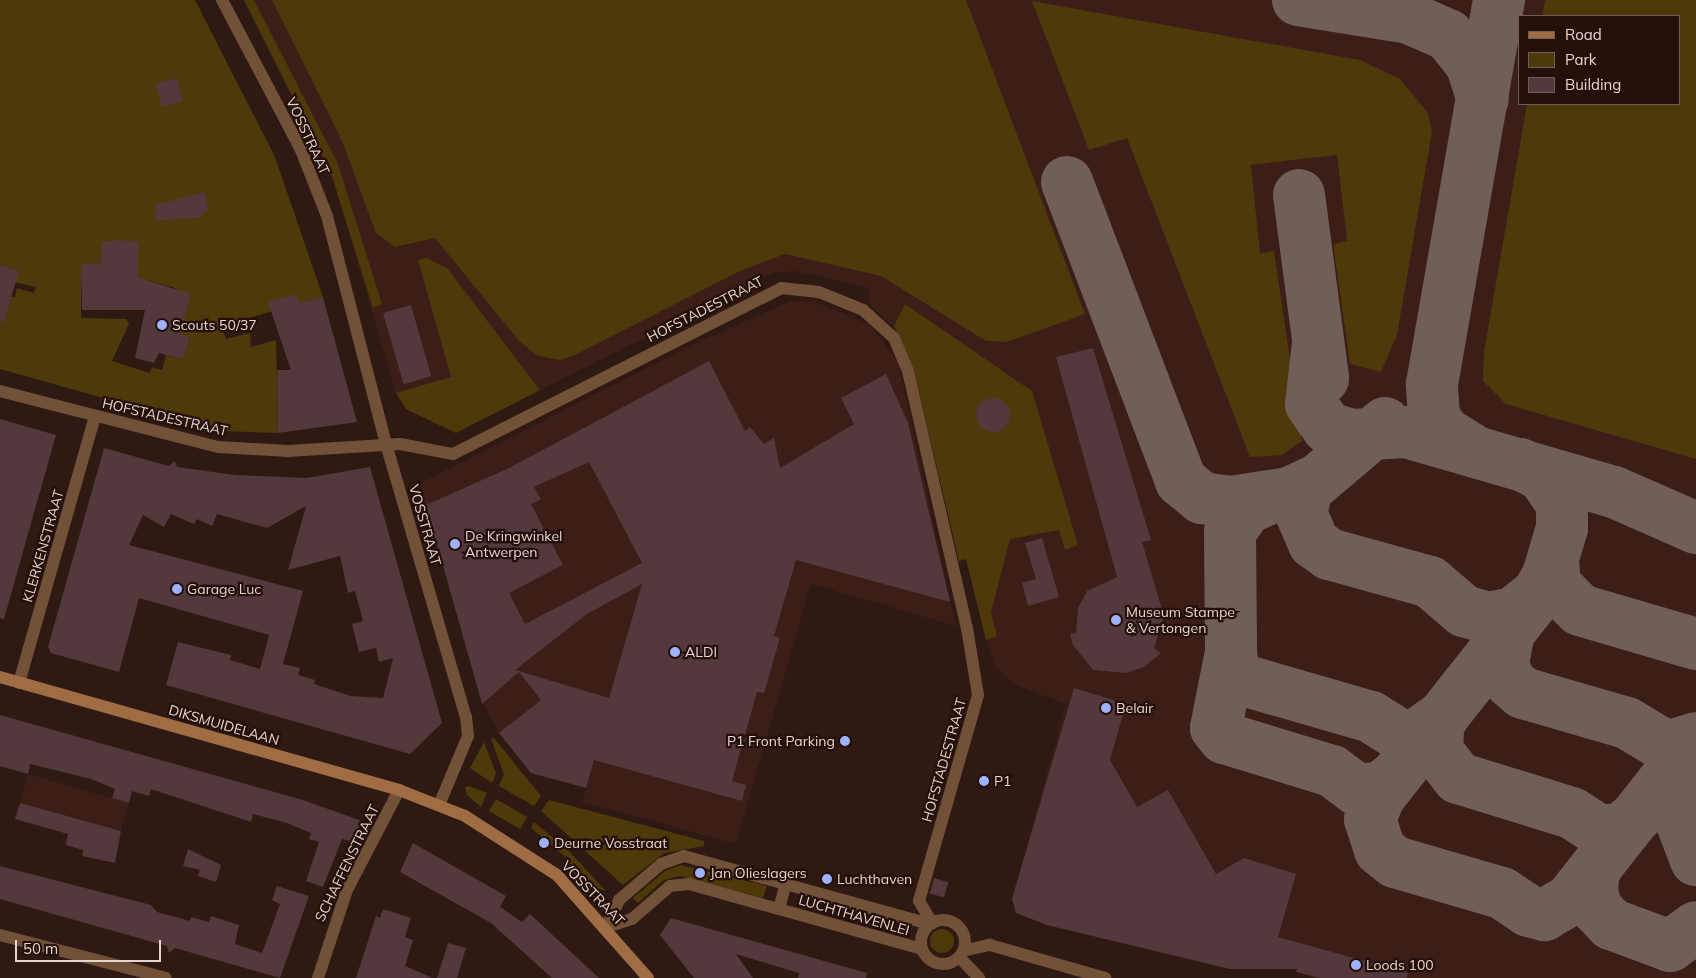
<!DOCTYPE html>
<style>
body{margin:0}
#map{position:relative;width:1696px;height:978px;overflow:hidden;background:#2f1913;font-family:Mulish,sans-serif}
div>[style]{position:absolute}
[style*='--x']{left:calc(var(--x)*1px);top:calc(var(--y)*1px);width:calc(var(--w)*1px);rotate:calc(var(--a)*1deg)}
.built>*{inset:0;background:#3b1e17;transform-origin:0 0}
.green>*{inset:0;background:#4d3909;transform-origin:0 0}
.round{border-radius:50%}
.taxiway>*{height:52px;margin:-26px;padding:0 26px;transform-origin:26px;border-radius:26px;background:#725e59}
.building>*{inset:0;background:#53383c;transform-origin:0 0}
.street>*{height:12px;margin:-6px;padding:0 6px;transform-origin:6px;border-radius:6px;background:#715138}
.street>.ring{margin:-6px;padding:0;box-sizing:content-box;background:none;border:12px solid #715138;border-radius:50%}
.secondary>*{height:12px;margin:-6px;padding:0 6px;transform-origin:6px;border-radius:6px;background:#9f6c43}
.dots>*{width:14px;height:14px;translate:-50% -50%;box-sizing:border-box;border:2px solid #250f0a;border-radius:50%}
span{translate:-50% -50%;white-space:nowrap;text-align:center;line-height:1.15;-webkit-text-stroke:4.5px #250f0a;paint-order:stroke}
.street-label{font-size:14px;color:#e5d4d0}
.poi-label{font-size:14px;color:#e5d4d0}
.left{translate:0 -50%;text-align:left}
.right{translate:-100% -50%;text-align:right}
.legend{position:absolute;left:1518px;top:15px;width:162px;height:90px;box-sizing:border-box;background:#250f0a;border:1px solid #725e59;margin:0;padding:6px 9px;list-style:none;font-size:15px;color:#e5d4d0}
.legend li{display:flex;align-items:center;gap:10px;height:25px}
.legend b{width:25px;border:1px solid #725e59}
.scale{position:absolute;left:15px;top:940px;width:146px;height:22px;box-sizing:border-box;border:2px solid #e5d4d0;border-top:0;padding-left:6px;font-size:15px;line-height:18px;white-space:nowrap;color:#e5d4d0;-webkit-text-stroke:4px #250f0a;paint-order:stroke}
</style>
<div id="map">
<div class="built">
<i style="clip-path:polygon(evenodd,251px 0,1696px 0,1696px 978px,1311px 978px,1296px 969px,1230px 969px,1047px 925px,1016px 913px,1012px 899px,1066px 704px,1013px 684px,994px 665px,966px 559px,959px 561px,914px 370px,894px 327px,869px 304px,869px 288px,795px 271px,773px 273px,456px 433px,413px 413px,396px 393px,332px 176px,251px 0,1520px 16px,1680px 16px,1680px 104px,1520px 104px,1520px 16px)"></i>
<i style="clip-path:polygon(791px 301px,815px 302px,869px 324px,898px 362px,956px 626px,811px 584px,736px 844px,583px 802px,586px 788px,531px 773px,499px 733px,483px 704px,419px 484px,696px 343px)"></i>
<i style="left:28px;top:774px;width:105px;height:47px;rotate:16deg"></i>
</div>
<div class="green">
<i style="clip-path:polygon(evenodd,0 0,195px 0,275px 157px,323px 297px,221px 326px,226px 339px,250px 333px,251px 347px,276px 340px,278px 433px,221px 431px,0 369px,0 295px,15px 297px,17px 288px,34px 293px,36px 287px,0 279px,0 0,144px 279px,175px 288px,179px 334px,190px 337px,183px 359px,166px 355px,162px 370px,152px 367px,150px 373px,112px 361px,129px 324px,126px 319px,81px 318px,81px 281px,144px 279px)"></i>
<i style="clip-path:polygon(244px 0,254px 0,338px 164px,382px 304px,373px 308px,332px 176px)"></i>
<i style="clip-path:polygon(272px 0,966px 0,1085px 314px,1007px 342px,986px 341px,881px 276px,785px 254px,742px 270px,575px 355px,561px 360px,538px 356px,520px 342px,435px 238px,395px 247px,376px 233px,342px 141px)"></i>
<i style="clip-path:polygon(1545px 0,1696px 0,1696px 459px,1506px 404px,1483px 381px,1484px 352px,1527px 104px,1680px 104px,1680px 16px,1542px 16px)"></i>
<i style="clip-path:polygon(1032px 1px,1360px 60px,1400px 79px,1428px 113px,1432px 132px,1397px 335px,1381px 372px,1350px 364px,1333px 244px,1347px 241px,1337px 155px,1251px 165px,1260px 253px,1274px 251px,1302px 441px,1282px 455px,1250px 457px,1127px 138px,1089px 150px)"></i>
<i style="clip-path:polygon(427px 258px,447px 268px,540px 390px,456px 433px,406px 409px,396px 393px,451px 377px,418px 260px)"></i>
<i style="clip-path:polygon(905px 304px,1032px 391px,1078px 545px,1065px 550px,1059px 530px,1010px 539px,991px 612px,997px 636px,986px 640px,966px 559px,959px 561px,914px 370px,894px 326px)"></i>
<i style="clip-path:polygon(494px 738px,541px 796px,534px 806px,499px 786px,504px 774px,491px 739px)"></i>
<i style="clip-path:polygon(484px 742px,496px 773px,492px 783px,470px 768px)"></i>
<i style="clip-path:polygon(469px 786px,487px 793px,481px 807px,467px 795px,465px 787px)"></i>
<i style="left:496px;top:799px;width:36px;height:14px;rotate:30deg"></i>
<i style="clip-path:polygon(549px 800px,704px 841px,704px 846px,664px 853px,623px 885px,541px 811px)"></i>
<i style="clip-path:polygon(534px 822px,568px 850px,606px 891px,589px 886px,563px 864px,567px 858px,531px 828px)"></i>
<i style="clip-path:polygon(681px 865px,767px 886px,763px 898px,680px 876px,664px 880px,638px 903px,633px 898px,665px 871px)"></i>
<i class="round" style="left:930px;top:929px;width:24px;height:24px"></i>
</div>
<div class="taxiway">
<i style="--x:1298;--y:0;--w:112;--a:9.2"></i>
<i style="--x:1409;--y:18;--w:43;--a:23.6"></i>
<i style="--x:1448;--y:35;--w:36;--a:51"></i>
<i style="--x:1471;--y:63;--w:38;--a:72"></i>
<i style="--x:1067;--y:182;--w:320;--a:69.1"></i>
<i style="--x:1181;--y:481;--w:27;--a:39"></i>
<i style="--x:1202;--y:498;--w:29;--a:8"></i>
<i style="--x:1231;--y:502;--w:59;--a:-8.8"></i>
<i style="--x:1289;--y:493;--w:29;--a:-25"></i>
<i style="--x:1299;--y:195;--w:185;--a:82.5"></i>
<i style="--x:1318;--y:343;--w:61;--a:96.5"></i>
<i style="--x:1311;--y:404;--w:29;--a:55"></i>
<i style="--x:1328;--y:428;--w:25;--a:16"></i>
<i style="--x:1352;--y:435;--w:54;--a:-3.2"></i>
<i style="--x:1406;--y:432;--w:216;--a:16.1"></i>
<i style="--x:1614;--y:492;--w:90;--a:23.7"></i>
<i style="--x:1385;--y:423;--w:102;--a:139.8"></i>
<i style="--x:1307;--y:489;--w:25;--a:104"></i>
<i style="--x:1301;--y:513;--w:33;--a:67"></i>
<i style="--x:1314;--y:543;--w:19;--a:36"></i>
<i style="--x:1329;--y:554;--w:105;--a:15.5"></i>
<i style="--x:1430;--y:582;--w:45;--a:40.5"></i>
<i style="--x:1464;--y:611;--w:25;--a:16"></i>
<i style="--x:1488;--y:618;--w:25;--a:-11"></i>
<i style="--x:1513;--y:613;--w:34;--a:-38"></i>
<i style="--x:1476;--y:452;--w:39;--a:-148"></i>
<i style="--x:1443;--y:431;--w:17;--a:-121"></i>
<i style="--x:1434;--y:416;--w:32;--a:-94"></i>
<i style="--x:1432;--y:384;--w:390;--a:-80.1"></i>
<i style="--x:1520;--y:464;--w:25;--a:27"></i>
<i style="--x:1542;--y:475;--w:35;--a:55"></i>
<i style="--x:1562;--y:504;--w:24;--a:90"></i>
<i style="--x:1562;--y:528;--w:49;--a:106.6"></i>
<i style="--x:1548;--y:575;--w:31;--a:119"></i>
<i style="--x:1533;--y:602;--w:248;--a:128.3"></i>
<i style="--x:1379;--y:797;--w:24;--a:112"></i>
<i style="--x:1370;--y:819;--w:33;--a:72"></i>
<i style="--x:1380;--y:850;--w:19;--a:39"></i>
<i style="--x:1395;--y:862;--w:111;--a:16.2"></i>
<i style="--x:1502;--y:893;--w:32;--a:34"></i>
<i style="--x:1529;--y:911;--w:16;--a:15"></i>
<i style="--x:1544;--y:915;--w:30;--a:-30"></i>
<i style="--x:1570;--y:900;--w:204;--a:-51.8"></i>
<i style="--x:1277;--y:495;--w:34;--a:156"></i>
<i style="--x:1246;--y:509;--w:28;--a:125"></i>
<i style="--x:1230;--y:532;--w:120;--a:89.5"></i>
<i style="--x:1231;--y:652;--w:77;--a:101.2"></i>
<i style="--x:1216;--y:728;--w:13;--a:51"></i>
<i style="--x:1224;--y:738;--w:113;--a:17"></i>
<i style="--x:1332;--y:771;--w:30;--a:37"></i>
<i style="--x:1356;--y:789;--w:24;--a:-2"></i>
<i style="--x:1380;--y:788;--w:18;--a:-38"></i>
<i style="--x:1553;--y:561;--w:24;--a:85"></i>
<i style="--x:1555;--y:585;--w:35;--a:45"></i>
<i style="--x:1580;--y:610;--w:121;--a:16.3"></i>
<i style="--x:1509;--y:632;--w:33;--a:101"></i>
<i style="--x:1503;--y:664;--w:18;--a:71"></i>
<i style="--x:1509;--y:681;--w:18;--a:41"></i>
<i style="--x:1523;--y:693;--w:108;--a:16.1"></i>
<i style="--x:1627;--y:723;--w:47;--a:31"></i>
<i style="--x:1667;--y:747;--w:30;--a:-17"></i>
<i style="--x:1231;--y:652;--w:18;--a:84"></i>
<i style="--x:1233;--y:670;--w:14;--a:45"></i>
<i style="--x:1243;--y:680;--w:133;--a:16.1"></i>
<i style="--x:1371;--y:717;--w:36;--a:32"></i>
<i style="--x:1402;--y:736;--w:16;--a:-7"></i>
<i style="--x:1418;--y:734;--w:31;--a:-36"></i>
<i style="--x:1443;--y:716;--w:12;--a:114"></i>
<i style="--x:1438;--y:727;--w:24;--a:92"></i>
<i style="--x:1437;--y:751;--w:34;--a:52"></i>
<i style="--x:1458;--y:778;--w:119;--a:17.1"></i>
<i style="--x:1572;--y:813;--w:33;--a:33"></i>
<i style="--x:1600;--y:831;--w:20;--a:-6"></i>
<i style="--x:1620;--y:829;--w:20;--a:-37"></i>
<i style="--x:1679;--y:760;--w:21;--a:113"></i>
<i style="--x:1671;--y:779;--w:16;--a:90"></i>
<i style="--x:1671;--y:795;--w:70;--a:69"></i>
<i style="--x:1599;--y:863;--w:13;--a:119"></i>
<i style="--x:1593;--y:874;--w:18;--a:93"></i>
<i style="--x:1592;--y:892;--w:18;--a:74"></i>
<i style="--x:1597;--y:909;--w:21;--a:47"></i>
<i style="--x:1611;--y:924;--w:63;--a:20.4"></i>
<i style="--x:1670;--y:946;--w:32;--a:-36"></i>
</div>
<div class="building">
<i style="left:177px;top:78px;width:24px;height:22px;rotate:75deg"></i>
<i style="clip-path:polygon(205px 192px,209px 212px,202px 213px,202px 217px,156px 221px,155px 205px)"></i>
<i style="clip-path:polygon(118px 240px,139px 242px,137px 277px,191px 294px,180px 334px,190px 337px,183px 359px,159px 353px,154px 363px,135px 358px,145px 310px,82px 310px,81px 264px,101px 263px,102px 242px)"></i>
<i style="clip-path:polygon(0 265px,19px 271px,4px 322px,0 321px)"></i>
<i style="clip-path:polygon(296px 294px,299px 303px,323px 297px,357px 422px,278px 433px,277px 370px,291px 370px,268px 302px)"></i>
<i style="left:411px;top:305px;width:74px;height:29px;rotate:74deg"></i>
<i style="clip-path:polygon(1093px 348px,1151px 540px,1142px 542px,1164px 616px,1154px 648px,1161px 653px,1144px 667px,1126px 673px,1093px 670px,1073px 645px,1070px 634px,1076px 633px,1078px 608px,1087px 591px,1117px 577px,1056px 357px)"></i>
<i style="clip-path:polygon(evenodd,709px 361px,745px 431px,750px 427px,764px 444px,774px 438px,780px 468px,854px 424px,841px 398px,886px 374px,908px 423px,950px 602px,796px 560px,774px 636px,780px 638px,764px 693px,757px 692px,732px 781px,746px 785px,742px 801px,594px 760px,586px 788px,531px 773px,499px 733px,541px 700px,519px 672px,482px 704px,426px 505px,509px 468px,709px 361px,589px 462px,642px 563px,525px 624px,509px 593px,563px 565px,531px 504px,541px 499px,534px 487px,589px 462px,709px 361px,642px 584px,609px 698px,515px 670px,587px 614px,642px 584px)"></i>
<i class="round" style="left:976px;top:398px;width:34px;height:34px"></i>
<i style="clip-path:polygon(0 419px,56px 435px,4px 619px,0 618px)"></i>
<i style="clip-path:polygon(evenodd,104px 448px,169px 466px,175px 461px,177px 467px,235px 475px,306px 478px,370px 467px,442px 723px,410px 754px,166px 685px,178px 642px,231px 655px,230px 660px,260px 669px,269px 635px,139px 598px,119px 672px,51px 653px,48px 647px,104px 448px,306px 506px,288px 570px,340px 556px,348px 593px,355px 591px,363px 621px,352px 624px,359px 652px,376px 648px,379px 662px,393px 658px,383px 698px,351px 696px,314px 684px,315px 680px,298px 675px,300px 668px,283px 664px,303px 591px,129px 545px,143px 515px,164px 527px,171px 514px,194px 524px,197px 519px,212px 526px,217px 514px,267px 528px,306px 506px)"></i>
<i style="clip-path:polygon(1042px 538px,1059px 597px,1028px 606px,1022px 583px,1036px 579px,1025px 543px)"></i>
<i style="clip-path:polygon(1074px 688px,1126px 704px,1110px 760px,1137px 807px,1168px 790px,1216px 874px,1244px 858px,1296px 874px,1278px 937px,1408px 973px,1407px 978px,1320px 978px,1296px 972px,1297px 969px,1230px 969px,1047px 925px,1016px 913px,1012px 899px)"></i>
<i style="clip-path:polygon(0 715px,303px 800px,362px 821px,351px 841px,342px 839px,323px 887px,306px 881px,319px 842px,309px 839px,311px 833px,287px 823px,253px 814px,251px 822px,151px 789px,149px 796px,132px 791px,129px 803px,112px 798px,115px 789px,91px 779px,30px 764px,28px 774px,0 766px)"></i>
<i style="clip-path:polygon(20px 803px,121px 831px,115px 863px,82px 856px,83px 850px,66px 845px,68px 834px,15px 819px)"></i>
<i style="clip-path:polygon(413px 843px,506px 896px,500px 907px,522px 922px,530px 914px,599px 978px,552px 978px,491px 923px,400px 872px)"></i>
<i style="clip-path:polygon(188px 849px,221px 865px,216px 882px,198px 876px,201px 865px,200px 870px,183px 866px)"></i>
<i style="clip-path:polygon(0 866px,151px 905px,157px 912px,190px 921px,191px 917px,209px 922px,211px 916px,239px 925px,235px 944px,262px 953px,280px 904px,272px 900px,277px 886px,309px 896px,280px 978px,175px 948px,169px 953px,167px 946px,0 899px)"></i>
<i style="left:934px;top:878px;width:15px;height:16px;rotate:16deg"></i>
<i style="clip-path:polygon(383px 909px,411px 918px,405px 937px,413px 940px,405px 966px,433px 978px,356px 978px,376px 916px,380px 918px)"></i>
<i style="clip-path:polygon(671px 918px,867px 973px,866px 978px,798px 978px,799px 973px,736px 954px,753px 978px,694px 978px,660px 935px)"></i>
<i style="clip-path:polygon(448px 943px,466px 948px,457px 978px,437px 978px)"></i>
</div>
<div class="street">
<i style="--x:222;--y:0;--w:170;--a:62.2"></i>
<i style="--x:301;--y:150;--w:71;--a:68.5"></i>
<i style="--x:327;--y:216;--w:236;--a:75.5"></i>
<i style="--x:386;--y:444;--w:284;--a:73.7"></i>
<i style="--x:466;--y:717;--w:19;--a:84"></i>
<i style="--x:468;--y:736;--w:75;--a:112.8"></i>
<i style="--x:0;--y:391;--w:225;--a:14.4"></i>
<i style="--x:218;--y:447;--w:70;--a:3.3"></i>
<i style="--x:288;--y:451;--w:112;--a:-3.6"></i>
<i style="--x:400;--y:444;--w:54;--a:10.7"></i>
<i style="--x:453;--y:454;--w:368;--a:-26.8"></i>
<i style="--x:781;--y:288;--w:38;--a:6"></i>
<i style="--x:819;--y:292;--w:48;--a:22.2"></i>
<i style="--x:863;--y:310;--w:42;--a:42.1"></i>
<i style="--x:894;--y:338;--w:36;--a:67"></i>
<i style="--x:908;--y:371;--w:264;--a:77.1"></i>
<i style="--x:967;--y:628;--w:68;--a:80.7"></i>
<i style="--x:978;--y:695;--w:214;--a:106"></i>
<i style="--x:919;--y:901;--w:26;--a:59"></i>
<i style="--x:19;--y:683;--w:277;--a:-74.1"></i>
<i style="--x:779;--y:909;--w:27;--a:-75"></i>
<i class="ring" style="left:921px;top:920px;width:32px;height:32px"></i>
<i style="--x:606;--y:927;--w:30;--a:-64"></i>
<i style="--x:619;--y:900;--w:55;--a:-40.6"></i>
<i style="--x:661;--y:864;--w:24;--a:-19"></i>
<i style="--x:684;--y:856;--w:255;--a:15.5"></i>
<i style="--x:606;--y:927;--w:27;--a:-17"></i>
<i style="--x:632;--y:919;--w:50;--a:-41"></i>
<i style="--x:670;--y:886;--w:19;--a:-6"></i>
<i style="--x:689;--y:884;--w:242;--a:15.6"></i>
<i style="--x:0;--y:935;--w:171;--a:14.5"></i>
<i style="--x:963;--y:951;--w:28;--a:-13"></i>
<i style="--x:990;--y:945;--w:120;--a:16"></i>
<i style="--x:959;--y:957;--w:29;--a:46"></i>
<i style="--x:318;--y:978;--w:93;--a:-71.8"></i>
<i style="--x:347;--y:890;--w:113;--a:-62.5"></i>
</div>
<div class="secondary">
<i style="--x:0;--y:677;--w:415;--a:15.8"></i>
<i style="--x:399;--y:790;--w:71;--a:21.5"></i>
<i style="--x:465;--y:816;--w:109;--a:32.7"></i>
<i style="--x:557;--y:875;--w:137;--a:48.5"></i>
</div>
<div class="dots">
<i style="left:162px;top:325px;background:#9fb3fd"></i>
<i style="left:455px;top:544px;background:#9fb3fd"></i>
<i style="left:177px;top:589px;background:#9fb3fd"></i>
<i style="left:1116px;top:620px;background:#9fb3fd"></i>
<i style="left:675px;top:652px;background:#9fb3fd"></i>
<i style="left:1106px;top:708px;background:#9fb3fd"></i>
<i style="left:845px;top:741px;background:#9fb3fd"></i>
<i style="left:984px;top:781px;background:#9fb3fd"></i>
<i style="left:544px;top:843px;background:#9fb3fd"></i>
<i style="left:700px;top:873px;background:#9fb3fd"></i>
<i style="left:827px;top:879px;background:#9fb3fd"></i>
<i style="left:1356px;top:965px;background:#9fb3fd"></i>
</div>
<div class="street-label">
<span style="left:308px;top:136px;rotate:65deg">VOSSTRAAT</span>
<span style="left:705px;top:309px;rotate:-27deg">HOFSTADESTRAAT</span>
<span style="left:165px;top:417px;rotate:13deg">HOFSTADESTRAAT</span>
<span style="left:425px;top:525px;rotate:74deg">VOSSTRAAT</span>
<span style="left:43px;top:546px;rotate:-74deg">KLERKENSTRAAT</span>
<span style="left:224px;top:725px;rotate:16deg">DIKSMUIDELAAN</span>
<span style="left:944px;top:760px;rotate:-74deg">HOFSTADESTRAAT</span>
<span style="left:347px;top:863px;rotate:-64deg">SCHAFFENSTRAAT</span>
<span style="left:593px;top:893px;rotate:46deg">VOSSTRAAT</span>
<span style="left:854px;top:915px;rotate:16deg">LUCHTHAVENLEI</span>
</div>
<div class="poi-label">
<span class="left" style="left:172px;top:325px">Scouts 50/37</span>
<span class="left" style="left:465px;top:544px">De Kringwinkel<br>Antwerpen</span>
<span class="left" style="left:187px;top:589px">Garage Luc</span>
<span class="left" style="left:1126px;top:620px">Museum Stampe<br>&amp; Vertongen</span>
<span class="left" style="left:685px;top:652px">ALDI</span>
<span class="left" style="left:1116px;top:708px">Belair</span>
<span class="right" style="left:835px;top:741px">P1 Front Parking</span>
<span class="left" style="left:994px;top:781px">P1</span>
<span class="left" style="left:554px;top:843px">Deurne Vosstraat</span>
<span class="left" style="left:710px;top:873px">Jan Olieslagers</span>
<span class="left" style="left:837px;top:879px">Luchthaven</span>
<span class="left" style="left:1366px;top:965px">Loods 100</span>
</div>
<ul class="legend">
<li><b style="height:6px;background:#9f6c43"></b>Road</li>
<li><b style="height:14px;background:#4d3909"></b>Park</li>
<li><b style="height:14px;background:#53383c"></b>Building</li>
</ul>
<div class="scale">50 m</div>
</div>
